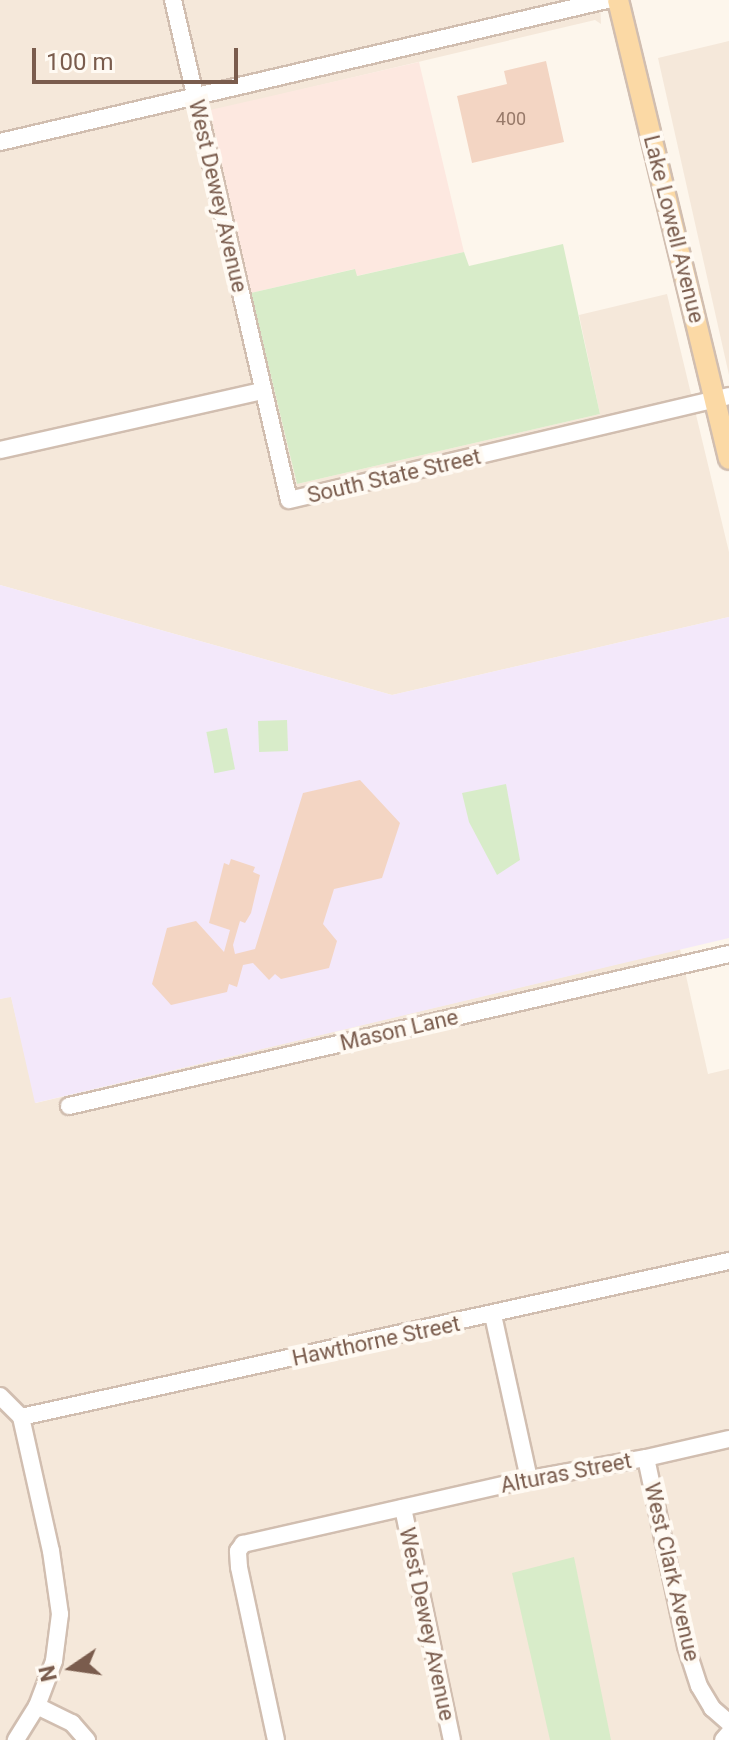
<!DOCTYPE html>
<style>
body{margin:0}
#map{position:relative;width:729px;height:1740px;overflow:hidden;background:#fdf6ec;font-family:Roboto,sans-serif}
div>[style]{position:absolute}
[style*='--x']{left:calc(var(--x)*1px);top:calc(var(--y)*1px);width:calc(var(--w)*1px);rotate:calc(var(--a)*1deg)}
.residential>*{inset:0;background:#f5e8da}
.commercial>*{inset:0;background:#fde8e0}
.education>*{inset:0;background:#f3e8fa}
.green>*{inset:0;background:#d8ecc9;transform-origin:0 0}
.building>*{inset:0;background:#f3d5c3}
.roads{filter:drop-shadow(2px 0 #d1beb0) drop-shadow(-2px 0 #d1beb0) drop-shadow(0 2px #d1beb0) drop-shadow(0 -2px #d1beb0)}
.minor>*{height:16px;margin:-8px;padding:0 8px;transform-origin:8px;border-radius:8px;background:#fff}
.major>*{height:20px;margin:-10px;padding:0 10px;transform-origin:10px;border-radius:10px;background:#fbd9a5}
span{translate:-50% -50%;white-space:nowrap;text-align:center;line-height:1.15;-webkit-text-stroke:8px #fffaf3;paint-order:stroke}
.number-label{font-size:18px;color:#987a6a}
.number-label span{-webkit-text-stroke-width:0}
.street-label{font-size:22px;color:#7a5c4d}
.north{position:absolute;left:32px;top:1628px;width:80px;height:80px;-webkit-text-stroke:6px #fffaf3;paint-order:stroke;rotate:257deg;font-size:22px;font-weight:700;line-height:32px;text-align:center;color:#7a5c4d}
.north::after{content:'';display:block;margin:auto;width:28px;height:36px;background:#7a5c4d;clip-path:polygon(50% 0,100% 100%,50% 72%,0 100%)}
.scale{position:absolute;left:32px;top:48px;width:206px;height:36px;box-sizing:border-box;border:4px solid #7a5c4d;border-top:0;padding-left:10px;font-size:24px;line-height:28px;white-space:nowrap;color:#7a5c4d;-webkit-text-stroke:6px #fffaf3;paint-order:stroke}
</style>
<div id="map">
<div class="residential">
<i style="clip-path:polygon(0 0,600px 0,601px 24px,595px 20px,211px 111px,297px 484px,600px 414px,579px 315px,667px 294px,729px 552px,729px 617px,392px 695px,0 585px)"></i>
<i style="clip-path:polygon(729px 41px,729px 375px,658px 58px)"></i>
<i style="clip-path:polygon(680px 949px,708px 1074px,729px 1069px,729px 1740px,0 1740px,0 999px,11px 996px,36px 1103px)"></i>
</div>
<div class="commercial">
<i style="clip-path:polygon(419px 62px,464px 252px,356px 276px,354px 269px,251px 293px,210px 110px)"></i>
</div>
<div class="education">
<i style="clip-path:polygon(0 585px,392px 695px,729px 617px,729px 938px,35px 1103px,11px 997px,0 999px)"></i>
</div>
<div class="green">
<i style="clip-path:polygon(563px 244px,600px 414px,297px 484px,251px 293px,355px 269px,357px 276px,464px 252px,469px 266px)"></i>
<i style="left:287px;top:720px;width:31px;height:29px;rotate:88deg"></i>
<i style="left:227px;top:728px;width:42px;height:21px;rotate:79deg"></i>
<i style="clip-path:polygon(506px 784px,520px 860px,497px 875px,469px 822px,462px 793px)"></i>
<i style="clip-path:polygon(574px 1557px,611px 1740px,550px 1740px,512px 1573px)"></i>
</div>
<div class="building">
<i style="clip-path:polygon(546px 61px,564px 142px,472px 163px,457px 96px,507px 84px,504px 71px)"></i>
<i style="clip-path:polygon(360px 780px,400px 823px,382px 878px,334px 889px,323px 924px,337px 941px,329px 968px,281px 979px,275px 974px,269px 980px,253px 963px,243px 965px,237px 987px,229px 984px,227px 992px,171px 1005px,152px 984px,167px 928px,196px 921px,224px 952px,230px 930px,209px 923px,224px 863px,229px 865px,231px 859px,255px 867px,253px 872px,260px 875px,251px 913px,245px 923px,240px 921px,233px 945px,235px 954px,255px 949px,303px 793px)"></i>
</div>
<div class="roads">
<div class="minor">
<i style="--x:173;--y:0;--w:513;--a:76.94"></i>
<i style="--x:289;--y:500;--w:452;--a:-13.3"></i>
<i style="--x:0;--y:142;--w:623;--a:-13.17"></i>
<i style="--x:0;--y:450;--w:269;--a:-12.7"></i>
<i style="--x:69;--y:1106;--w:677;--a:-12.97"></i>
<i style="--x:493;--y:1315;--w:168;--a:77.6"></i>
<i style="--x:0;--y:1396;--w:30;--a:45"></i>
<i style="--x:21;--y:1417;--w:137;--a:77.4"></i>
<i style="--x:51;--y:1551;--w:64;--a:81.9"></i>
<i style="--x:60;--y:1614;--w:47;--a:97.3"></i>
<i style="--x:54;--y:1661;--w:48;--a:110.7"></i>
<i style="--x:37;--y:1706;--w:40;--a:122"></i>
<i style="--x:21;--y:1417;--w:725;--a:-12.43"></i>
<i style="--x:646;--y:1458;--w:192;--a:78"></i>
<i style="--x:686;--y:1646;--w:42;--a:72"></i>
<i style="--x:699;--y:1686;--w:26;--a:59"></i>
<i style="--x:712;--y:1708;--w:23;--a:41"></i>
<i style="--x:403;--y:1508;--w:237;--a:78.1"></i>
<i style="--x:37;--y:1706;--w:39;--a:26"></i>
<i style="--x:72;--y:1723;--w:23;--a:49"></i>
<i style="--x:276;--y:1740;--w:177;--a:-102.1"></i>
<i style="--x:239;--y:1567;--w:16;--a:-94"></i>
<i style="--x:238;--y:1551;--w:9;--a:-54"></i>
<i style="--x:243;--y:1544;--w:293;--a:-12.8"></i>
<i style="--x:529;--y:1479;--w:119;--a:-10.2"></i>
<i style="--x:646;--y:1458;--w:85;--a:-12.9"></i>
<i style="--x:723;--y:1740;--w:9;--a:-49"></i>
</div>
<div class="major">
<i style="--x:618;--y:0;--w:472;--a:76.4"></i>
</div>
</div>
<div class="number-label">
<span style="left:511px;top:119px">400</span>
</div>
<div class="street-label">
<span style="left:218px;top:196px;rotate:77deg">West Dewey Avenue</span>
<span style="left:674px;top:229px;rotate:76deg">Lake Lowell Avenue</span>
<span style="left:394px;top:476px;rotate:-13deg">South State Street</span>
<span style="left:399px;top:1030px;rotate:-13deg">Mason Lane</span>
<span style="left:376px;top:1341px;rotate:-12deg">Hawthorne Street</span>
<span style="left:566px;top:1473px;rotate:-11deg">Alturas Street</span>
<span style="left:672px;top:1572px;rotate:77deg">West Clark Avenue</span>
<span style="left:427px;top:1624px;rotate:78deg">West Dewey Avenue</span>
</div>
<div class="north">N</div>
<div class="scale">100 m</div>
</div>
